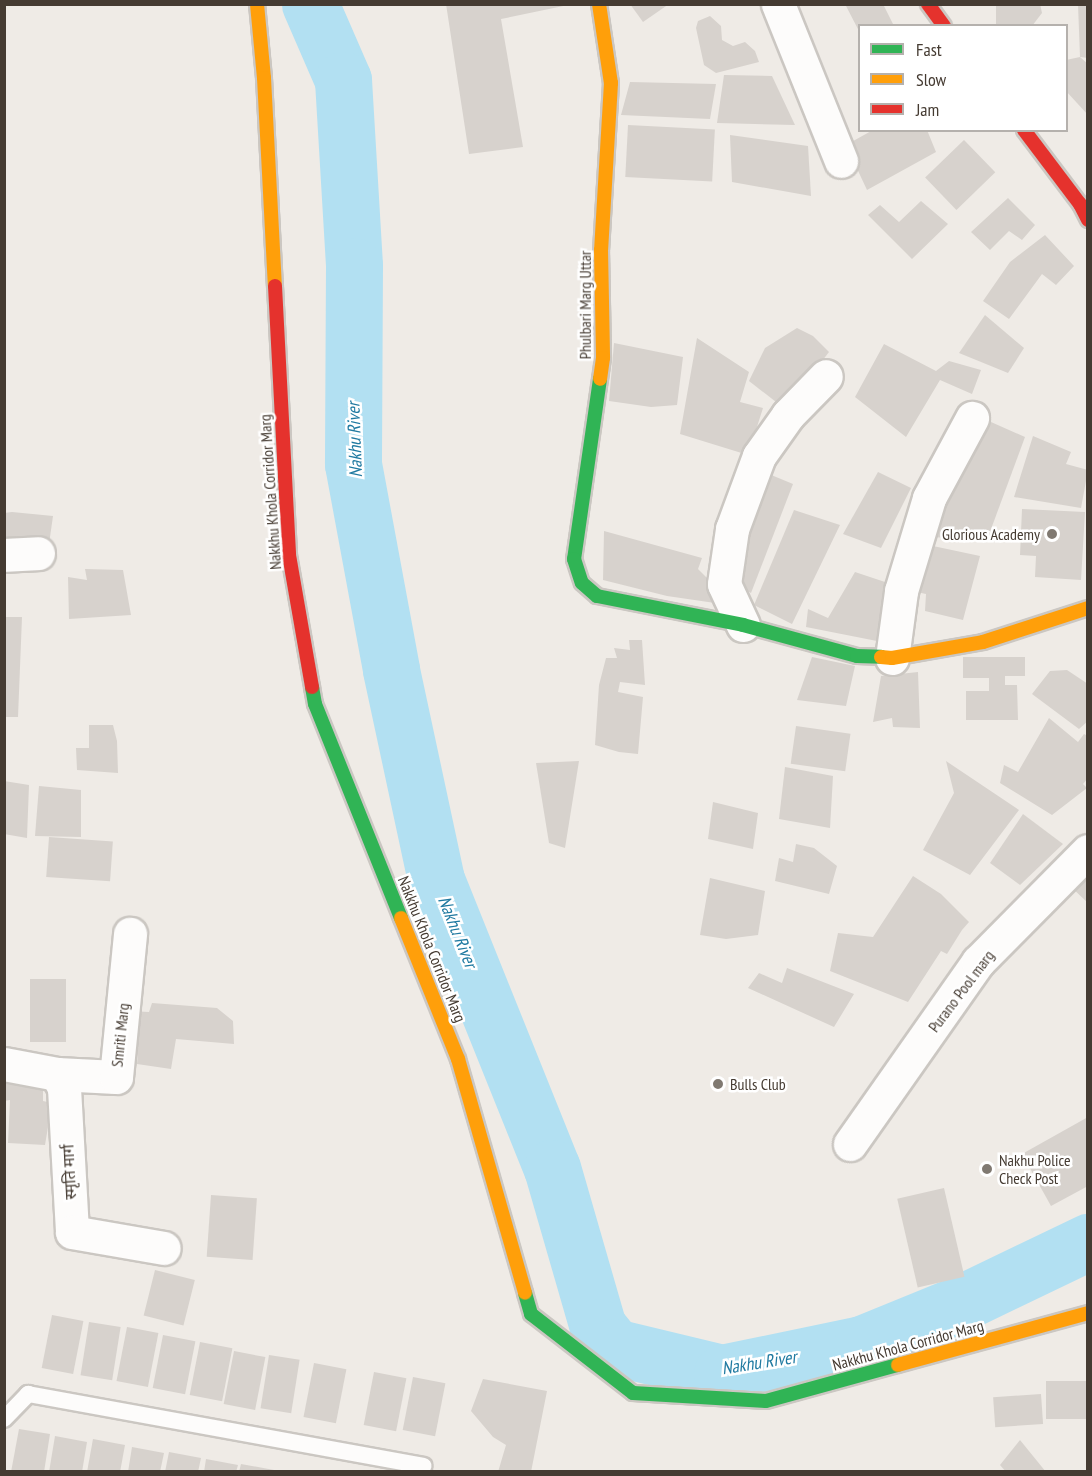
<!DOCTYPE html>
<meta charset="utf-8">
<style>
body{margin:0}
#map{position:relative;width:1092px;height:1476px;overflow:hidden;background:#efebe6;font-family:"PT Sans Narrow","Noto Sans Devanagari",sans-serif}
div>[style]{position:absolute}
[style*='--x']{left:calc(var(--x)*1px);top:calc(var(--y)*1px);width:calc(var(--w)*1px);rotate:calc(var(--a)*1deg)}
.river>*{height:57px;margin:-28.5px;padding:0 28.5px;transform-origin:28.5px;border-radius:28.5px;background:#b2e0f2}
.building>*{inset:0;background:#d7d2cd;transform-origin:0 0}
.roads{filter:drop-shadow(2px 0 #cbc7c2) drop-shadow(-2px 0 #cbc7c2) drop-shadow(0 2px #cbc7c2) drop-shadow(0 -2px #cbc7c2)}
.lane>*{height:16px;margin:-8px;padding:0 8px;transform-origin:8px;border-radius:8px;background:#fdfcfb}
.street>*{height:33px;margin:-16.5px;padding:0 16.5px;transform-origin:16.5px;border-radius:16.5px;background:#fdfcfb}
.fast>*{height:14px;margin:-7px;padding:0 7px;transform-origin:7px;border-radius:7px;background:#30b455}
.slow>*{height:14px;margin:-7px;padding:0 7px;transform-origin:7px;border-radius:7px;background:#ff9f0a}
.jam>*{height:14px;margin:-7px;padding:0 7px;transform-origin:7px;border-radius:7px;background:#e5322d}
.dots>*{width:16px;height:16px;translate:-50% -50%;box-sizing:border-box;border:3px solid #fff;border-radius:50%}
span{translate:-50% -50%;white-space:nowrap;text-align:center;line-height:1.15;-webkit-text-stroke:5px #fff;paint-order:stroke}
.street-label{font-size:16px;color:#453b32}
.poi-label{font-size:16px;color:#453b32}
.right{translate:-100% -50%;text-align:right}
.left{translate:0 -50%;text-align:left}
.water-label{font-size:18px;color:#207aa1;font-style:italic}
.frame{position:absolute;inset:0;border:6px solid #453b32;pointer-events:none}
.legend{position:absolute;left:858px;top:24px;width:210px;height:108px;box-sizing:border-box;background:#fff;border:2px solid #b5b1ad;margin:0;padding:8px 10px;list-style:none;font-size:18px;color:#453b32}
.legend li{display:flex;align-items:center;gap:12px;height:30px}
.legend b{width:30px;border:2px solid #b5b1ad}
</style>
<div id="map">
<div class="river">
<i style="--x:310;--y:4;--w:83;--a:66.5"></i>
<i style="--x:343;--y:80;--w:186;--a:86.6"></i>
<i style="--x:354;--y:266;--w:198;--a:90.3"></i>
<i style="--x:353;--y:464;--w:209;--a:79.5"></i>
<i style="--x:391;--y:670;--w:215;--a:77.9"></i>
<i style="--x:436;--y:880;--w:310;--a:68.1"></i>
<i style="--x:552;--y:1168;--w:166;--a:73.9"></i>
<i style="--x:598;--y:1327;--w:26;--a:51"></i>
<i style="--x:614;--y:1347;--w:111;--a:13.5"></i>
<i style="--x:722;--y:1373;--w:143;--a:-11.7"></i>
<i style="--x:862;--y:1344;--w:100;--a:-22.2"></i>
<i style="--x:955;--y:1306;--w:148;--a:-25.7"></i>
</div>
<div class="building">
<i style="clip-path:polygon(446px 4px,573px 4px,501px 19px,523px 147px,469px 154px)"></i>
<i style="clip-path:polygon(630px 4px,669px 4px,643px 22px)"></i>
<i style="clip-path:polygon(845px 4px,883px 4px,894px 26px,860px 26px,860px 33px)"></i>
<i style="clip-path:polygon(996px 4px,1040px 4px,1042px 13px,1032px 26px,996px 26px)"></i>
<i style="clip-path:polygon(1078px 4px,1088px 4px,1088px 58px,1080px 57px)"></i>
<i style="clip-path:polygon(710px 16px,721px 26px,722px 40px,733px 46px,745px 42px,755px 51px,759px 62px,716px 73px,704px 65px,696px 28px,698px 21px)"></i>
<i style="clip-path:polygon(1080px 57px,1088px 64px,1088px 115px,1066px 91px,1066px 60px)"></i>
<i style="clip-path:polygon(724px 75px,772px 76px,795px 125px,717px 123px)"></i>
<i style="clip-path:polygon(630px 82px,716px 84px,710px 119px,621px 115px)"></i>
<i style="left:628px;top:125px;width:87px;height:52px;rotate:3deg"></i>
<i style="clip-path:polygon(873px 130px,927px 130px,936px 152px,867px 190px,846px 145px)"></i>
<i style="clip-path:polygon(730px 135px,808px 146px,811px 196px,732px 182px)"></i>
<i style="left:964px;top:140px;width:45px;height:54px;rotate:46deg"></i>
<i style="clip-path:polygon(1008px 198px,1035px 225px,1022px 240px,1009px 231px,990px 250px,971px 232px)"></i>
<i style="clip-path:polygon(921px 201px,948px 224px,912px 259px,868px 215px,880px 205px,899px 222px)"></i>
<i style="clip-path:polygon(1045px 235px,1074px 266px,1056px 285px,1042px 274px,1009px 319px,983px 301px,1010px 262px)"></i>
<i style="clip-path:polygon(985px 315px,1024px 348px,1008px 373px,959px 353px)"></i>
<i style="clip-path:polygon(797px 328px,813px 336px,829px 352px,785px 409px,749px 381px,765px 348px)"></i>
<i style="clip-path:polygon(697px 338px,749px 372px,740px 402px,763px 408px,748px 455px,680px 434px)"></i>
<i style="clip-path:polygon(614px 343px,683px 357px,677px 405px,651px 407px,609px 401px)"></i>
<i style="clip-path:polygon(884px 344px,936px 371px,949px 361px,981px 370px,972px 394px,940px 380px,906px 437px,855px 397px)"></i>
<i style="clip-path:polygon(982px 418px,1025px 437px,987px 540px,931px 537px,943px 495px)"></i>
<i style="clip-path:polygon(1033px 436px,1071px 452px,1066px 464px,1088px 470px,1081px 508px,1014px 497px)"></i>
<i style="clip-path:polygon(764px 472px,793px 484px,751px 593px,730px 581px)"></i>
<i style="clip-path:polygon(878px 472px,911px 488px,881px 548px,843px 534px)"></i>
<i style="clip-path:polygon(1022px 509px,1085px 512px,1081px 580px,1035px 577px,1036px 556px,1020px 555px)"></i>
<i style="clip-path:polygon(794px 510px,840px 525px,792px 624px,754px 605px)"></i>
<i style="clip-path:polygon(12px 512px,53px 516px,47px 558px,4px 555px,4px 513px)"></i>
<i style="clip-path:polygon(604px 531px,702px 558px,698px 569px,719px 590px,715px 603px,667px 596px,603px 580px)"></i>
<i style="clip-path:polygon(933px 546px,980px 556px,963px 620px,925px 611px,926px 594px,907px 590px,914px 568px,926px 569px)"></i>
<i style="clip-path:polygon(85px 569px,123px 570px,131px 615px,69px 619px,68px 577px,87px 580px)"></i>
<i style="clip-path:polygon(855px 572px,894px 585px,882px 642px,806px 627px,808px 609px,828px 618px)"></i>
<i style="clip-path:polygon(4px 617px,22px 617px,18px 717px,4px 717px)"></i>
<i style="clip-path:polygon(629px 640px,642px 640px,645px 685px,620px 682px,618px 692px,643px 697px,638px 754px,619px 752px,595px 745px,599px 685px,606px 658px,617px 658px,614px 648px,630px 650px)"></i>
<i style="clip-path:polygon(812px 657px,855px 666px,846px 706px,797px 700px)"></i>
<i style="clip-path:polygon(963px 657px,1025px 657px,1025px 676px,1005px 676px,1005px 685px,1017px 685px,1018px 720px,966px 720px,966px 691px,989px 691px,989px 678px,963px 678px)"></i>
<i style="clip-path:polygon(1067px 670px,1088px 684px,1088px 721px,1079px 729px,1032px 694px,1050px 671px)"></i>
<i style="clip-path:polygon(918px 672px,920px 728px,893px 727px,892px 718px,873px 722px,881px 676px)"></i>
<i style="clip-path:polygon(1049px 718px,1078px 742px,1084px 734px,1088px 736px,1088px 778px,1083px 784px,1087px 788px,1052px 815px,1000px 783px,1004px 765px,1018px 772px)"></i>
<i style="clip-path:polygon(89px 725px,113px 725px,117px 741px,118px 773px,77px 770px,76px 748px,89px 748px)"></i>
<i style="left:796px;top:726px;width:55px;height:38px;rotate:8deg"></i>
<i style="clip-path:polygon(579px 761px,565px 848px,549px 843px,536px 763px)"></i>
<i style="clip-path:polygon(946px 761px,1019px 810px,970px 875px,923px 850px,954px 793px)"></i>
<i style="clip-path:polygon(785px 767px,833px 776px,830px 828px,779px 819px)"></i>
<i style="clip-path:polygon(4px 781px,29px 785px,27px 838px,4px 834px)"></i>
<i style="clip-path:polygon(39px 786px,81px 790px,81px 837px,35px 836px)"></i>
<i style="clip-path:polygon(713px 802px,758px 813px,753px 849px,708px 839px)"></i>
<i style="clip-path:polygon(1023px 814px,1063px 844px,1020px 885px,990px 863px)"></i>
<i style="left:49px;top:837px;width:64px;height:40px;rotate:4deg"></i>
<i style="clip-path:polygon(796px 844px,814px 848px,837px 866px,829px 894px,775px 881px,779px 858px,793px 862px)"></i>
<i style="clip-path:polygon(1088px 869px,1088px 903px,1070px 886px)"></i>
<i style="clip-path:polygon(913px 876px,941px 894px,969px 922px,962px 930px,947px 954px,941px 951px,908px 1002px,830px 971px,838px 933px,873px 937px)"></i>
<i style="clip-path:polygon(710px 878px,765px 891px,758px 935px,726px 939px,700px 935px)"></i>
<i style="clip-path:polygon(787px 968px,854px 994px,834px 1027px,748px 988px,759px 973px,782px 983px)"></i>
<i style="left:30px;top:979px;width:36px;height:63px"></i>
<i style="clip-path:polygon(152px 1003px,217px 1008px,233px 1021px,234px 1044px,176px 1039px,171px 1069px,137px 1064px,138px 1052px,125px 1053px,129px 1011px,149px 1012px)"></i>
<i style="clip-path:polygon(4px 1071px,43px 1085px,43px 1101px,52px 1103px,45px 1145px,8px 1143px,10px 1100px,4px 1101px)"></i>
<i style="clip-path:polygon(1088px 1117px,1088px 1186px,1051px 1206px,1022px 1154px)"></i>
<i style="left:944px;top:1188px;width:91px;height:48px;rotate:77deg"></i>
<i style="left:211px;top:1195px;width:46px;height:62px;rotate:4deg"></i>
<i style="left:155px;top:1270px;width:41px;height:47px;rotate:14deg"></i>
<i style="left:52px;top:1315px;width:32px;height:54px;rotate:11deg"></i>
<i style="left:89px;top:1322px;width:32px;height:54px;rotate:9deg"></i>
<i style="left:127px;top:1327px;width:32px;height:55px;rotate:11deg"></i>
<i style="left:163px;top:1335px;width:33px;height:54px;rotate:11deg"></i>
<i style="left:200px;top:1342px;width:33px;height:54px;rotate:11deg"></i>
<i style="left:234px;top:1351px;width:32px;height:54px;rotate:11deg"></i>
<i style="left:269px;top:1355px;width:31px;height:54px;rotate:9deg"></i>
<i style="left:314px;top:1363px;width:33px;height:55px;rotate:11deg"></i>
<i style="left:374px;top:1372px;width:33px;height:54px;rotate:11deg"></i>
<i style="left:413px;top:1377px;width:33px;height:54px;rotate:11deg"></i>
<i style="clip-path:polygon(483px 1379px,547px 1391px,531px 1472px,498px 1472px,506px 1445px,493px 1437px,471px 1411px)"></i>
<i style="left:1088px;top:1381px;width:38px;height:42px;rotate:90deg"></i>
<i style="left:1041px;top:1394px;width:30px;height:48px;rotate:86deg"></i>
<i style="clip-path:polygon(19px 1429px,50px 1434px,44px 1472px,11px 1472px)"></i>
<i style="clip-path:polygon(55px 1436px,87px 1442px,82px 1472px,49px 1472px)"></i>
<i style="clip-path:polygon(93px 1439px,125px 1445px,120px 1472px,87px 1472px)"></i>
<i style="clip-path:polygon(1020px 1440px,1046px 1472px,1006px 1472px,1000px 1465px)"></i>
<i style="clip-path:polygon(132px 1447px,164px 1453px,160px 1472px,128px 1472px)"></i>
<i style="clip-path:polygon(169px 1452px,201px 1458px,198px 1472px,165px 1472px)"></i>
<i style="clip-path:polygon(206px 1459px,238px 1465px,236px 1472px,204px 1472px)"></i>
<i style="clip-path:polygon(241px 1464px,274px 1470px,274px 1472px,239px 1472px)"></i>
</div>
<div class="roads">
<div class="lane">
<i style="--x:4;--y:1419;--w:35;--a:-46"></i>
<i style="--x:28;--y:1394;--w:402;--a:10.3"></i>
</div>
<div class="street">
<i style="--x:778;--y:4;--w:169;--a:68.1"></i>
<i style="--x:4;--y:555;--w:34;--a:-3"></i>
<i style="--x:743;--y:625;--w:45;--a:-114.9"></i>
<i style="--x:724;--y:584;--w:56;--a:-81.7"></i>
<i style="--x:732;--y:529;--w:78;--a:-69.7"></i>
<i style="--x:759;--y:456;--w:50;--a:-54.7"></i>
<i style="--x:788;--y:415;--w:54;--a:-45.7"></i>
<i style="--x:892;--y:658;--w:68;--a:-82.3"></i>
<i style="--x:901;--y:591;--w:97;--a:-73.2"></i>
<i style="--x:929;--y:498;--w:91;--a:-61.7"></i>
<i style="--x:4;--y:1064;--w:54;--a:10.7"></i>
<i style="--x:57;--y:1074;--w:16;--a:63"></i>
<i style="--x:64;--y:1088;--w:144;--a:86.8"></i>
<i style="--x:72;--y:1232;--w:93;--a:9.9"></i>
<i style="--x:57;--y:1074;--w:59;--a:2.9"></i>
<i style="--x:116;--y:1077;--w:144;--a:-84.4"></i>
<i style="--x:850;--y:1144;--w:223;--a:-54.9"></i>
<i style="--x:978;--y:962;--w:156;--a:-45.3"></i>
</div>
<div class="fast">
<i style="--x:600;--y:379;--w:182;--a:98.2"></i>
<i style="--x:574;--y:559;--w:25;--a:72"></i>
<i style="--x:582;--y:583;--w:20;--a:41"></i>
<i style="--x:597;--y:596;--w:149;--a:11.2"></i>
<i style="--x:743;--y:625;--w:118;--a:15.2"></i>
<i style="--x:857;--y:656;--w:24;--a:2"></i>
<i style="--x:312;--y:687;--w:17;--a:80"></i>
<i style="--x:315;--y:704;--w:231;--a:68.1"></i>
<i style="--x:525;--y:1293;--w:22;--a:74"></i>
<i style="--x:531;--y:1314;--w:129;--a:37.8"></i>
<i style="--x:633;--y:1393;--w:133;--a:3.4"></i>
<i style="--x:766;--y:1401;--w:137;--a:-15.3"></i>
</div>
<div class="slow">
<i style="--x:257;--y:4;--w:74;--a:84.6"></i>
<i style="--x:264;--y:78;--w:208;--a:87"></i>
<i style="--x:599;--y:4;--w:80;--a:81.4"></i>
<i style="--x:611;--y:83;--w:167;--a:93.4"></i>
<i style="--x:601;--y:250;--w:108;--a:88.9"></i>
<i style="--x:603;--y:358;--w:21;--a:98"></i>
<i style="--x:881;--y:657;--w:11;--a:5"></i>
<i style="--x:892;--y:658;--w:92;--a:-10"></i>
<i style="--x:983;--y:642;--w:110;--a:-17.9"></i>
<i style="--x:401;--y:918;--w:152;--a:68"></i>
<i style="--x:458;--y:1059;--w:243;--a:74"></i>
<i style="--x:898;--y:1365;--w:197;--a:-15.3"></i>
</div>
<div class="jam">
<i style="--x:928;--y:4;--w:27;--a:54"></i>
<i style="--x:1024;--y:130;--w:93;--a:52.9"></i>
<i style="--x:1080;--y:204;--w:18;--a:63"></i>
<i style="--x:275;--y:286;--w:269;--a:87"></i>
<i style="--x:289;--y:555;--w:134;--a:80.1"></i>
</div>
</div>
<div class="dots">
<i style="left:1052px;top:534px;background:#807971"></i>
<i style="left:718px;top:1084px;background:#807971"></i>
<i style="left:987px;top:1169px;background:#807971"></i>
</div>
<div class="street-label">
<span style="left:585px;top:305px;rotate:-90deg">Phulbari Marg Uttar</span>
<span style="left:270px;top:492px;rotate:-94deg">Nakkhu Khola Corridor Marg</span>
<span style="left:432px;top:949px;rotate:68deg">Nakkhu Khola Corridor Marg</span>
<span style="left:961px;top:991px;rotate:-53deg">Purano Pool marg</span>
<span style="left:120px;top:1035px;rotate:-84deg">Smriti Marg</span>
<span style="left:69px;top:1172px;rotate:-93deg">स्मृति मार्ग</span>
<span style="left:908px;top:1345px;rotate:-15deg">Nakkhu Khola Corridor Marg</span>
</div>
<div class="poi-label">
<span class="right" style="left:1040px;top:534px">Glorious Academy</span>
<span class="left" style="left:730px;top:1084px">Bulls Club</span>
<span class="left" style="left:999px;top:1169px">Nakhu Police<br>Check Post</span>
</div>
<div class="water-label">
<span style="left:355px;top:440px;rotate:-92deg">Nakhu River</span>
<span style="left:457px;top:932px;rotate:68deg">Nakhu River</span>
<span style="left:759px;top:1363px;rotate:-9deg">Nakhu River</span>
</div>
<div class="frame"></div>
<ul class="legend">
<li><b style="height:8px;background:#30b455"></b>Fast</li>
<li><b style="height:8px;background:#ff9f0a"></b>Slow</li>
<li><b style="height:8px;background:#e5322d"></b>Jam</li>
</ul>
</div>
